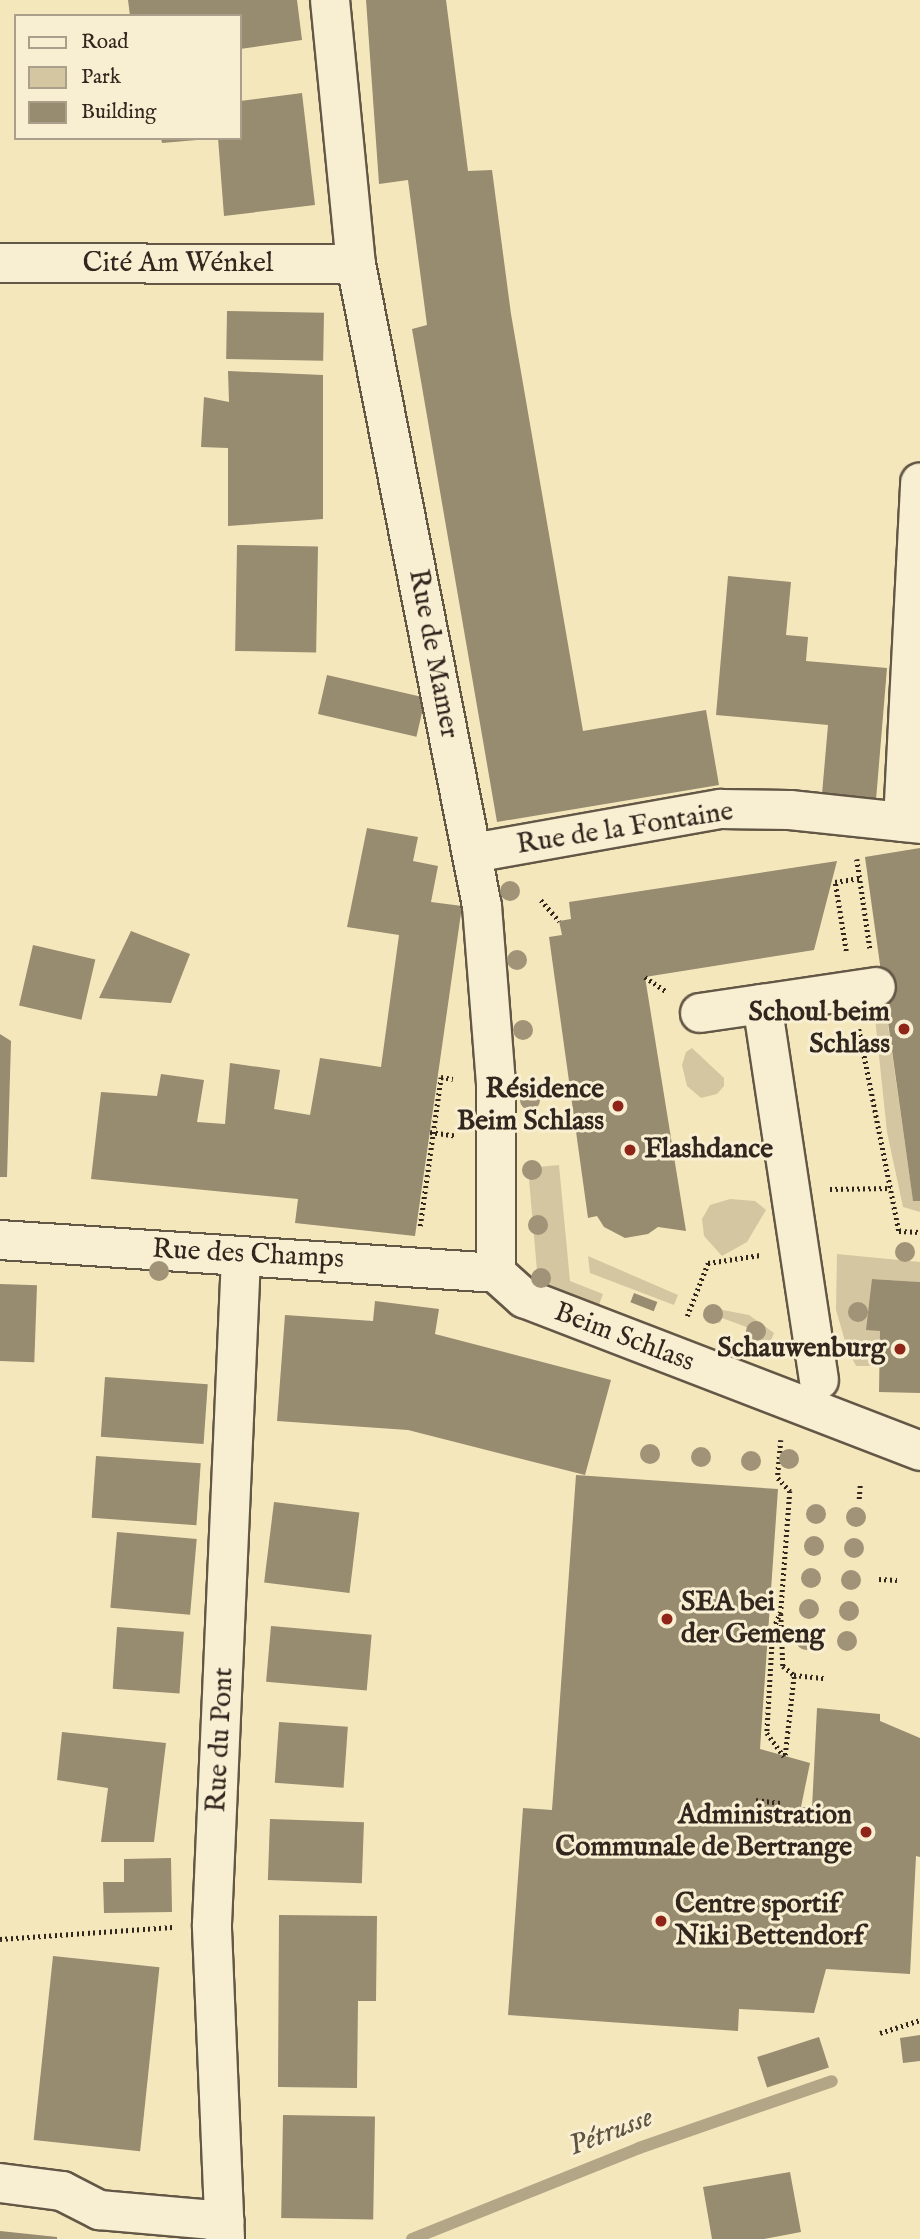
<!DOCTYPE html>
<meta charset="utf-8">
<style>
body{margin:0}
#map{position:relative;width:920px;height:2239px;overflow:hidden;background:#f5e7bc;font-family:"IM FELL English",serif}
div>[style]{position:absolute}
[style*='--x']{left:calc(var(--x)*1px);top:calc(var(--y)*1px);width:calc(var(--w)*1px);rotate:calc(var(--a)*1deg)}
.green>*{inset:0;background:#d4c6a1}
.stream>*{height:12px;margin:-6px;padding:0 6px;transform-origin:6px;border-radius:6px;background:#b3a686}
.building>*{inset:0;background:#978b70;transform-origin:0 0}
.path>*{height:4.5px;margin-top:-2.25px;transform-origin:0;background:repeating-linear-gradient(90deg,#32271e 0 2px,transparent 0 5.5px)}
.roads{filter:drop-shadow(2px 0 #635746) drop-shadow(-2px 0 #635746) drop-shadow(0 2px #635746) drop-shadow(0 -2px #635746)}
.minor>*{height:38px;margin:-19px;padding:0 19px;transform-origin:19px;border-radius:19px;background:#f8efd3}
.trees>*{width:20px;height:20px;margin:-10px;border-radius:50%;background:#a09377}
.dots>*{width:19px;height:19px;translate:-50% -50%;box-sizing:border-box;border:4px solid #f8efd3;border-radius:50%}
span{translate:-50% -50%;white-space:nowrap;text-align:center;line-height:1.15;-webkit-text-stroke:6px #f8efd3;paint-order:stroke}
.street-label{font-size:28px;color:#32271e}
.poi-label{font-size:28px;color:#32271e;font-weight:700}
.right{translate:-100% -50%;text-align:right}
.left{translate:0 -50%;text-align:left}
.water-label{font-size:30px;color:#5f5342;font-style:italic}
.legend{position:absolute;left:14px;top:14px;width:228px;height:126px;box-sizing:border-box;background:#f8efd3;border:2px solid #a99f8b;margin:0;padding:9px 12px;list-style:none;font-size:21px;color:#32271e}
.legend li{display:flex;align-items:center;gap:14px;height:35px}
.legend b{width:35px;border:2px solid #a99f8b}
</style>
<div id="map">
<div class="green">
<i style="clip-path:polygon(885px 1005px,913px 1200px,920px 1201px,920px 1212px,903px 1207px,887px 1132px,875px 1018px)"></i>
<i style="clip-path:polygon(692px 1048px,724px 1078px,724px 1086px,717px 1094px,701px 1098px,687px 1086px,682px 1065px,686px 1052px)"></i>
<i style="clip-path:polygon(559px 1165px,570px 1281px,603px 1294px,599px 1305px,538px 1282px,528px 1168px)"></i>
<i style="clip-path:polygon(730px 1199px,755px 1201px,766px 1210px,747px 1242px,722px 1256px,704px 1236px,702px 1219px,710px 1205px)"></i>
<i style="clip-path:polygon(837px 1254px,920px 1262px,920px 1282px,872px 1279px,880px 1331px,880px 1366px,856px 1366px,847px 1348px,836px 1310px)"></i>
<i style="clip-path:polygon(588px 1256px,678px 1295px,674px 1305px,590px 1273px)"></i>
<i style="clip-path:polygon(707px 1307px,749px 1315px,774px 1333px,770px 1343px,747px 1334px,749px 1328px,722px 1318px,720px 1323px,703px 1317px)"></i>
</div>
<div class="stream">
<i style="--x:412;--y:2239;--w:245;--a:-21.8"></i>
<i style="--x:639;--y:2148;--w:204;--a:-19.1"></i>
</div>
<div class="building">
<i style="clip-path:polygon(128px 0,297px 0,302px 40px,240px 49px,240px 16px,130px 16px)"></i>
<i style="clip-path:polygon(366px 0,446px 0,468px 171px,492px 170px,511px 314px,583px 731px,706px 710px,719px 785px,497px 822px,412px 329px,427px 325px,408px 180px,379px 184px)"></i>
<i style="clip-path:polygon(302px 93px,315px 205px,224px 216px,218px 138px,240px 138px,240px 101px)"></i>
<i style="clip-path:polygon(161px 138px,197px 138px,197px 140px,162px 143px)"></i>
<i style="left:227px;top:311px;width:97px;height:48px;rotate:1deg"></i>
<i style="clip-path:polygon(228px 371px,323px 375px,323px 519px,228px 526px,228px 448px,201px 447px,204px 397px,229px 402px)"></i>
<i style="left:237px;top:545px;width:81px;height:106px;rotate:1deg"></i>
<i style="clip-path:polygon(728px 576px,791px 582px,786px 635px,808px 637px,806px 661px,887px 668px,876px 800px,822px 794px,828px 725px,716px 715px)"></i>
<i style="left:327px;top:675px;width:101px;height:40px;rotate:13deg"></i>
<i style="clip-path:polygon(367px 828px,418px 837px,413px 861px,438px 866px,431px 902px,462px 906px,415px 1236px,295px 1223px,298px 1199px,91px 1179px,101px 1092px,157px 1096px,161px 1074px,204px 1080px,197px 1122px,225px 1124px,230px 1063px,280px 1070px,274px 1109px,310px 1115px,320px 1058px,381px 1067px,399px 935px,347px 927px)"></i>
<i style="clip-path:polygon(920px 848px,920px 1201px,913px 1201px,865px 857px)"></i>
<i style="clip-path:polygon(837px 861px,814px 950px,645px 977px,686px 1231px,658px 1227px,648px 1234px,625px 1238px,604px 1227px,597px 1216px,588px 1218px,549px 937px,562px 935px,559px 921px,571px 919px,569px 902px)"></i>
<i style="clip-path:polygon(131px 931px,190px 954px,171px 1003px,99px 998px)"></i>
<i style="left:33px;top:945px;width:64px;height:62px;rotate:13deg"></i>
<i style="clip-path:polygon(0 1034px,11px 1041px,7px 1177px,0 1177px)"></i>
<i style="clip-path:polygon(872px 1279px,920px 1282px,920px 1393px,879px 1392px,880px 1331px,866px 1330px)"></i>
<i style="left:0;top:1284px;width:37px;height:77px;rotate:2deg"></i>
<i style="left:634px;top:1293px;width:25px;height:10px;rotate:21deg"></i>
<i style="clip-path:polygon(375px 1301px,439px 1309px,435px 1334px,611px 1380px,585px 1475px,408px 1430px,277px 1421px,285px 1315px,373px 1321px)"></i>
<i style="left:105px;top:1377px;width:103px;height:60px;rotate:4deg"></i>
<i style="left:96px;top:1456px;width:105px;height:62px;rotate:4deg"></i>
<i style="clip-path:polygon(576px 1475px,778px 1489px,760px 1749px,810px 1763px,801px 1807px,812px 1808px,817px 1708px,880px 1714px,880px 1721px,920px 1738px,920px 1857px,916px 1856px,910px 1974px,826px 1969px,814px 2013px,739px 2009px,738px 2031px,508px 2015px,523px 1808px,552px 1810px)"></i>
<i style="left:274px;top:1502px;width:86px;height:81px;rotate:7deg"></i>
<i style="left:117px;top:1532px;width:80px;height:76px;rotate:5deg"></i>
<i style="left:271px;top:1626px;width:101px;height:56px;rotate:5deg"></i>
<i style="left:117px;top:1627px;width:67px;height:62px;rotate:4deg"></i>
<i style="left:279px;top:1722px;width:69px;height:61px;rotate:4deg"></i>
<i style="clip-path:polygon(62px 1732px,166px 1743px,154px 1842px,101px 1842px,108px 1788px,57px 1780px)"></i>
<i style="left:270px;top:1819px;width:94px;height:61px;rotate:2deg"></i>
<i style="clip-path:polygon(171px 1858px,172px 1912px,104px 1913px,103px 1882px,124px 1882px,124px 1859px)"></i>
<i style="clip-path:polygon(279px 1915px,377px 1916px,376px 2001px,358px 2001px,357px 2088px,278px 2087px)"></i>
<i style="left:53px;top:1956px;width:107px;height:185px;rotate:6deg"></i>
<i style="clip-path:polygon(920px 2035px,920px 2061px,903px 2063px,900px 2038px)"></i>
<i style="left:819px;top:2037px;width:32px;height:65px;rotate:72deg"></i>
<i style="left:283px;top:2115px;width:92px;height:103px;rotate:1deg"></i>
<i style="clip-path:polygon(790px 2172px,801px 2232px,764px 2239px,712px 2239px,703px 2187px)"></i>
<i style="clip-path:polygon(0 2231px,57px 2237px,57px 2239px,0 2239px)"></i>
</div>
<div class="path">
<i style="--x:857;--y:859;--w:90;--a:81.7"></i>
<i style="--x:541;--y:900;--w:28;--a:49"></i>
<i style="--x:846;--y:951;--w:70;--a:-99.1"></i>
<i style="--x:835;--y:882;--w:25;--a:-9"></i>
<i style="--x:645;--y:977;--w:27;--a:34"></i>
<i style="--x:859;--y:1029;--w:206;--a:78.8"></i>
<i style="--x:899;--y:1231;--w:21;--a:3"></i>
<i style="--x:430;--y:1132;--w:27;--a:8"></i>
<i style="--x:830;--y:1189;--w:61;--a:-0.9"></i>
<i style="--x:420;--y:1226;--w:150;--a:-82"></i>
<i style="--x:441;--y:1077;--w:12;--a:9"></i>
<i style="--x:687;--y:1316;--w:57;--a:-68.4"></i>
<i style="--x:708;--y:1263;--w:53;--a:-8.7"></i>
<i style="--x:781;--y:1440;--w:38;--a:95"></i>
<i style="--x:778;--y:1478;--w:18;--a:47"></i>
<i style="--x:790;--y:1491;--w:121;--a:94.3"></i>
<i style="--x:781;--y:1612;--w:20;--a:114"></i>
<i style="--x:773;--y:1630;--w:103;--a:93.3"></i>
<i style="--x:767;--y:1733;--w:29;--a:54"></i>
<i style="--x:859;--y:1499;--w:14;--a:-86"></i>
<i style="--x:879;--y:1579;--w:18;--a:3"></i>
<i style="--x:781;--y:1614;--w:52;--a:87.8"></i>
<i style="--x:783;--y:1666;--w:14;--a:39"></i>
<i style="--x:785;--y:1755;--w:81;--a:-83.6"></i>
<i style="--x:794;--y:1675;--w:31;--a:6"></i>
<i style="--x:756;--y:1800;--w:25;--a:7"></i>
<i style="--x:0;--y:1939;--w:173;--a:-4"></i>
<i style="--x:880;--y:2033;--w:42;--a:-18"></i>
</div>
<div class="roads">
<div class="minor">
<i style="--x:330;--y:0;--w:265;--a:84.4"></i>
<i style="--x:356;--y:264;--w:654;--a:78.9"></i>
<i style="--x:482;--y:906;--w:180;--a:85.5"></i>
<i style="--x:496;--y:1085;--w:188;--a:90"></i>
<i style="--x:496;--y:1273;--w:38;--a:42"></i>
<i style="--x:524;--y:1298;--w:425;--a:21.1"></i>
<i style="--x:0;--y:263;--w:356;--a:0.2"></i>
<i style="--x:903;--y:822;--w:340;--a:-87.1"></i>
<i style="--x:473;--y:853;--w:252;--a:-10.1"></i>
<i style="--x:721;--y:809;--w:69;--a:0.8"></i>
<i style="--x:790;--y:810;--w:131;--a:6.1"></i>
<i style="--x:700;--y:1013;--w:63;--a:-8.3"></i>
<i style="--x:0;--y:1240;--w:497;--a:3.8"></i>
<i style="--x:819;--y:1380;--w:380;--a:-98.6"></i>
<i style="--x:762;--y:1004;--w:115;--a:-8.5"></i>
<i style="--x:0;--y:2183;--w:63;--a:7.4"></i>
<i style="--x:62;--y:2191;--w:42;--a:27.2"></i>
<i style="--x:99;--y:2210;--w:126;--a:5"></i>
<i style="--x:225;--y:2239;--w:315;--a:-92.4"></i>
<i style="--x:212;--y:1924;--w:667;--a:-87.51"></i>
</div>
</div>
<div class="trees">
<i style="left:510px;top:891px"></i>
<i style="left:517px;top:960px"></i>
<i style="left:523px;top:1030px"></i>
<i style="left:530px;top:1100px"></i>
<i style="left:532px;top:1170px"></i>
<i style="left:538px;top:1225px"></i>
<i style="left:905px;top:1252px"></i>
<i style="left:159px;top:1271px"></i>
<i style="left:541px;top:1278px"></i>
<i style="left:858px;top:1312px"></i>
<i style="left:713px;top:1314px"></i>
<i style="left:756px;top:1331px"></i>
<i style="left:650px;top:1454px"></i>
<i style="left:701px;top:1457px"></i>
<i style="left:789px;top:1459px"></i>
<i style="left:751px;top:1461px"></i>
<i style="left:816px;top:1514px"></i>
<i style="left:856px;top:1517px"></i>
<i style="left:814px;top:1546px"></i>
<i style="left:854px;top:1548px"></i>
<i style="left:811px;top:1578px"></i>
<i style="left:851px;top:1580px"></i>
<i style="left:809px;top:1609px"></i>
<i style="left:849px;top:1611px"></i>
<i style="left:806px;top:1640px"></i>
<i style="left:847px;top:1641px"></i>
</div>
<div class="dots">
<i style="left:904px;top:1029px;background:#8f2418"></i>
<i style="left:618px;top:1106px;background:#8f2418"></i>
<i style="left:630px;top:1150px;background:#8f2418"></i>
<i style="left:900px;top:1349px;background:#8f2418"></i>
<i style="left:667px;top:1619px;background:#8f2418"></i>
<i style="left:866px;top:1832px;background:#8f2418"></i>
<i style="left:661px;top:1921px;background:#8f2418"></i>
</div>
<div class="street-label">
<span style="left:178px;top:264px">Cité Am Wénkel</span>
<span style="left:433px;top:654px;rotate:79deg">Rue de Mamer</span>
<span style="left:625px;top:829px;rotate:-9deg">Rue de la Fontaine</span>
<span style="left:248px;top:1255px;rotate:3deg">Rue des Champs</span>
<span style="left:624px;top:1338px;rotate:21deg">Beim Schlass</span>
<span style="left:221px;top:1740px;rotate:-87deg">Rue du Pont</span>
</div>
<div class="poi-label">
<span class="right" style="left:890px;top:1029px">Schoul beim<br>Schlass</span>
<span class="right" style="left:604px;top:1106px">Résidence<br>Beim Schlass</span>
<span class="left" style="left:644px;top:1150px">Flashdance</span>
<span class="right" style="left:886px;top:1349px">Schauwenburg</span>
<span class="left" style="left:681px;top:1619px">SEA bei<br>der Gemeng</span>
<span class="right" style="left:852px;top:1832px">Administration<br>Communale de Bertrange</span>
<span class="left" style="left:675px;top:1921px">Centre sportif<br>Niki Bettendorf</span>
</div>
<div class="water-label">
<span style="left:611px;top:2132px;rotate:-21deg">Pétrusse</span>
</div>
<ul class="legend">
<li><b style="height:9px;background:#f8efd3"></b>Road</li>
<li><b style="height:19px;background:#d4c6a1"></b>Park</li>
<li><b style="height:19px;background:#978b70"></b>Building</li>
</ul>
</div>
